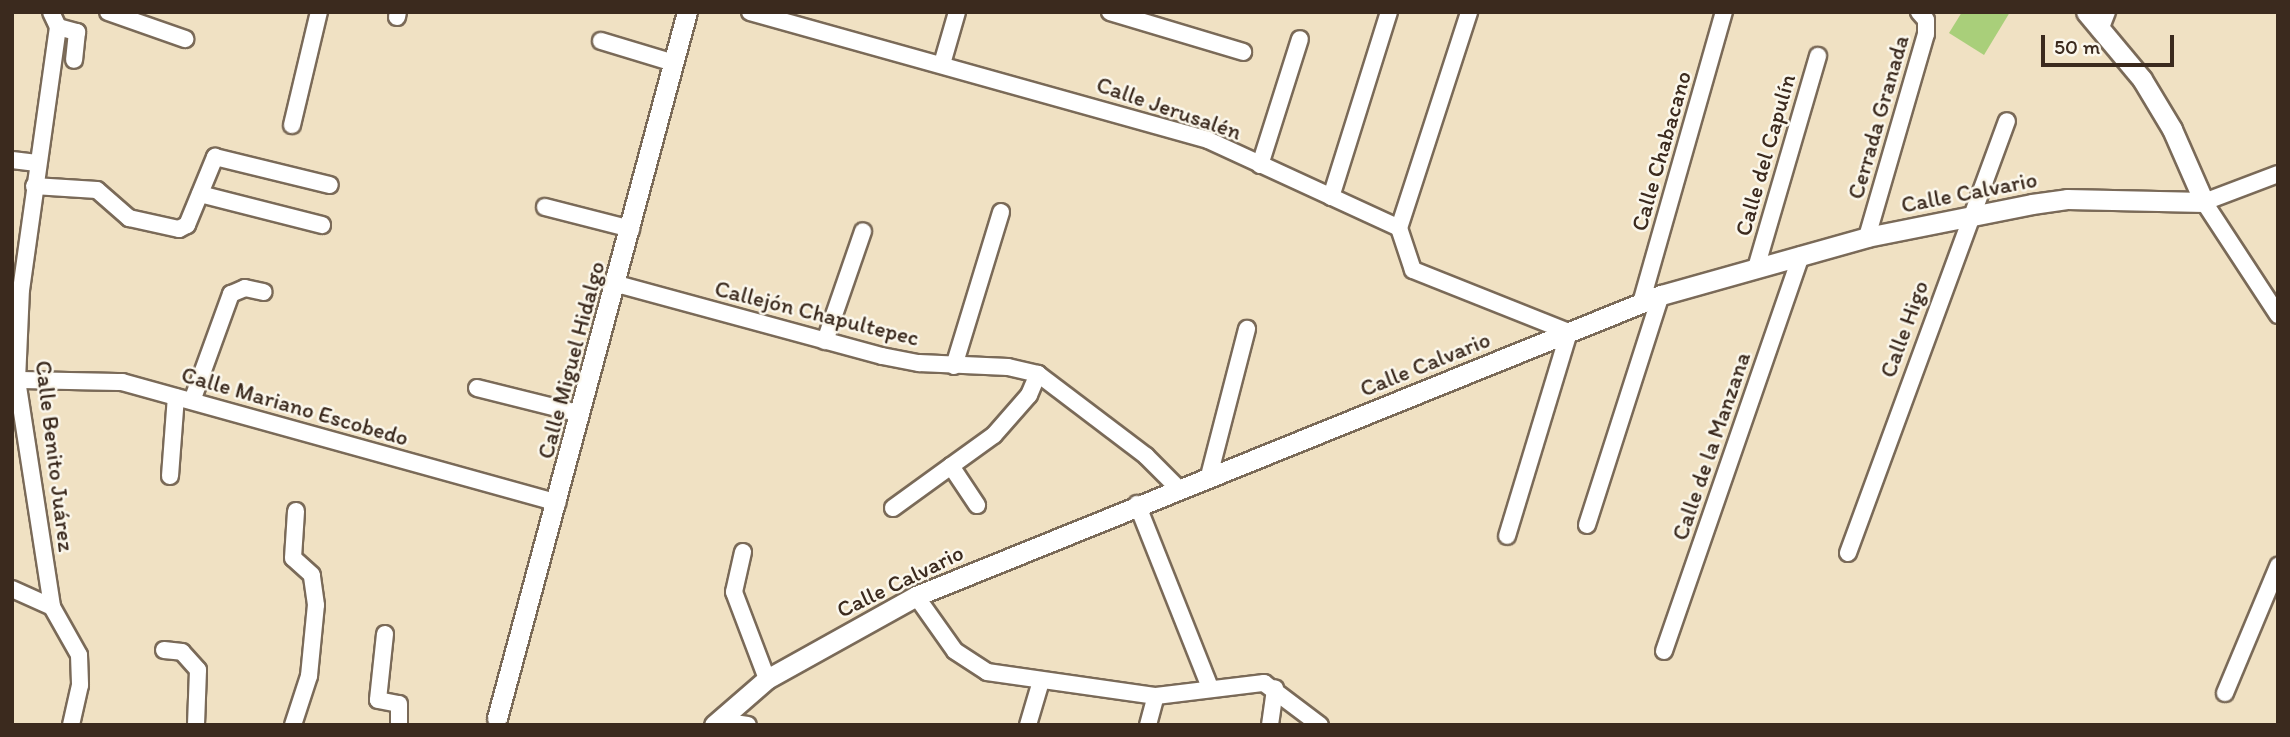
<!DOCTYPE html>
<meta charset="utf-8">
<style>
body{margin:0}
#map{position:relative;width:2290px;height:737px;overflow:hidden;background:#f0e1c3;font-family:Itim,sans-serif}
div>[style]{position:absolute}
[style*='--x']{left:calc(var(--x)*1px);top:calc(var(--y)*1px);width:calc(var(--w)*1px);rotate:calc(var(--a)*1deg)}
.green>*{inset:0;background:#a9cf7a}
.roads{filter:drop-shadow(2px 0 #7a6a58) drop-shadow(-2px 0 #7a6a58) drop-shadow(0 2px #7a6a58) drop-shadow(0 -2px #7a6a58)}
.minor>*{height:16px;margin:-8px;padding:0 8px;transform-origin:8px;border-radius:8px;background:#fff}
.tertiary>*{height:19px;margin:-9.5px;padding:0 9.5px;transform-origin:9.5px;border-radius:9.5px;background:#fff}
span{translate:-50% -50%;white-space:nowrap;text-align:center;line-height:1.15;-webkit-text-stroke:5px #fbf7ec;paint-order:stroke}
.street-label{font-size:23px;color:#3b2a1e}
.frame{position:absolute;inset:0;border:14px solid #3b2a1e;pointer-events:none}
.scale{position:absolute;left:2041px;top:35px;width:133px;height:32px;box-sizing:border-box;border:4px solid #3b2a1e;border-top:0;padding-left:9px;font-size:21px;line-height:24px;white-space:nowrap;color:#3b2a1e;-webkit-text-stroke:5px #fbf7ec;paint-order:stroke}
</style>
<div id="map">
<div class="green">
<i style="clip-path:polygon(1962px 12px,2010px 12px,1984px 55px,1949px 33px)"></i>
</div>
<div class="roads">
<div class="minor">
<i style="--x:51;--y:12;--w:17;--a:65"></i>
<i style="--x:58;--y:27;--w:265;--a:98"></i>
<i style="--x:21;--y:289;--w:91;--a:92.5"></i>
<i style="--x:17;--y:380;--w:230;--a:81.2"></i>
<i style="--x:52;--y:607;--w:55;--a:60.6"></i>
<i style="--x:79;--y:655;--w:30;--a:88"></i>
<i style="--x:80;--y:685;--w:41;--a:102.7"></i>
<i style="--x:108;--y:12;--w:82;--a:19.3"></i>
<i style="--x:750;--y:12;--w:476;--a:15.6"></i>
<i style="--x:1208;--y:140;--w:210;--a:24.7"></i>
<i style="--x:1399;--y:228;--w:44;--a:71.6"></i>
<i style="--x:1413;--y:270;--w:168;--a:21.7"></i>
<i style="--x:1569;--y:332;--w:213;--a:106.9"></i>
<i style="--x:1110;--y:12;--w:139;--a:16.7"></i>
<i style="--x:397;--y:17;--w:5;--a:-79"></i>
<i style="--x:58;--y:27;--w:20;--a:15"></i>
<i style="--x:77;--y:32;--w:28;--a:96"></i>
<i style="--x:2100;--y:30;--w:19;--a:-69"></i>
<i style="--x:601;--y:41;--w:76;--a:16.8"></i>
<i style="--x:942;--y:64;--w:54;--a:-73.9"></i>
<i style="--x:292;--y:125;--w:116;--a:-76.6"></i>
<i style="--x:12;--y:160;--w:25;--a:7"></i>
<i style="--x:1260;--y:165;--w:132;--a:-72.4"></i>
<i style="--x:2278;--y:174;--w:79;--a:159.3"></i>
<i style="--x:2204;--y:202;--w:135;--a:56.8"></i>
<i style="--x:34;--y:186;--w:63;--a:3.6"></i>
<i style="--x:97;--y:190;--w:43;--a:41.2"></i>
<i style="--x:129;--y:218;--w:51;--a:12.4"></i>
<i style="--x:179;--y:229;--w:9;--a:-27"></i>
<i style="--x:187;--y:225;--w:74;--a:-67.6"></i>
<i style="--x:215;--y:157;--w:118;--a:13.7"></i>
<i style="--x:200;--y:194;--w:126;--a:14.3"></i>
<i style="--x:1331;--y:197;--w:194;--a:-72.6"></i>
<i style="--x:545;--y:207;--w:89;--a:14.3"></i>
<i style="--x:1399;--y:228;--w:227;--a:-72"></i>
<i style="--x:1867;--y:237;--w:211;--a:-73.8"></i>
<i style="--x:1926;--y:34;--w:14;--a:-90"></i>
<i style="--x:1926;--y:20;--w:11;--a:-131"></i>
<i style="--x:1756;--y:268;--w:221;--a:-73.7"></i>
<i style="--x:617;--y:284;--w:275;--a:15.2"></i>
<i style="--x:882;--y:356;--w:38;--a:11"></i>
<i style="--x:919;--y:363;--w:89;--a:2.6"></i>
<i style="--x:1008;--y:367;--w:31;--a:13"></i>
<i style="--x:1038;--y:374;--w:136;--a:37.2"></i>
<i style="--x:1146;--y:456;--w:44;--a:45"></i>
<i style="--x:1641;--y:303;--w:303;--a:-74.1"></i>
<i style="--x:825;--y:341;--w:116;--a:-70.9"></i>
<i style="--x:954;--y:366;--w:161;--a:-73"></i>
<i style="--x:17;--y:380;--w:105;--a:1.1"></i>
<i style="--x:122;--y:382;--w:452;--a:15.5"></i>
<i style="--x:477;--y:388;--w:107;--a:14"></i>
<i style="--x:192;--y:401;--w:114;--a:-70"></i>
<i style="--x:231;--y:294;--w:15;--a:-23"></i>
<i style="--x:245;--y:288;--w:19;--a:12"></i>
<i style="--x:951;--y:466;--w:53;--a:-35.8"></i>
<i style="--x:994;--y:435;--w:53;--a:-48.8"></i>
<i style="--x:1029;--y:395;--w:23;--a:-67"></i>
<i style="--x:170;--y:476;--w:79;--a:-85.7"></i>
<i style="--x:1209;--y:476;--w:152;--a:-75.5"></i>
<i style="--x:1137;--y:504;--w:197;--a:68.3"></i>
<i style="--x:893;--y:508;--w:72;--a:-35.9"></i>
<i style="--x:951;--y:466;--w:47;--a:56.3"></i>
<i style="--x:1587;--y:525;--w:242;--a:-72.2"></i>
<i style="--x:743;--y:552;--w:41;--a:102.7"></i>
<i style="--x:734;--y:592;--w:93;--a:69.2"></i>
<i style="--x:1848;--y:553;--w:460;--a:-69.8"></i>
<i style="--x:12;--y:589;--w:44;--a:24.2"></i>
<i style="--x:916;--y:596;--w:67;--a:54.7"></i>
<i style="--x:955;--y:651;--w:38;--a:33"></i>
<i style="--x:987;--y:672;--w:171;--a:8.1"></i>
<i style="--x:1156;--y:696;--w:109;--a:-6.9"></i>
<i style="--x:1264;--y:683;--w:70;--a:36.9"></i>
<i style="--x:385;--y:634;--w:66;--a:96.1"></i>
<i style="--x:378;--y:700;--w:21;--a:11"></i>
<i style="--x:399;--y:704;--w:21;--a:90"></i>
<i style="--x:164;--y:650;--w:18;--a:6"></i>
<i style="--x:182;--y:652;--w:24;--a:48"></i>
<i style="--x:198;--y:670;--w:55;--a:92.1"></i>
<i style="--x:1664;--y:651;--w:419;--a:-70.9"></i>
<i style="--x:2225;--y:693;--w:138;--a:-67.3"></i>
<i style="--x:720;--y:721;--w:28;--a:8"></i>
<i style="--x:293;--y:725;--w:52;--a:-71.9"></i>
<i style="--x:309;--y:676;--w:71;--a:-84.4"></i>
<i style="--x:316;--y:605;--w:30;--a:-98"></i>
<i style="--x:312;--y:575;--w:25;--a:-138"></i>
<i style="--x:293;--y:558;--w:47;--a:-86.3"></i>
<i style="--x:1028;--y:725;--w:46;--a:-73.5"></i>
<i style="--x:1148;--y:725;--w:30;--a:-75"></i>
<i style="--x:1270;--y:725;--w:37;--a:-82"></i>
</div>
<div class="tertiary">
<i style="--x:497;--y:718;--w:731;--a:-74.94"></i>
<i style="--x:714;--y:725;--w:70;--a:-41"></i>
<i style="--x:767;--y:679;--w:171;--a:-29.1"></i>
<i style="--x:916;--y:596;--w:804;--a:-22"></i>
<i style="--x:1661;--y:295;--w:214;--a:-15.7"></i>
<i style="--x:1867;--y:237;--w:168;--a:-11.3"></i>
<i style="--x:2032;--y:204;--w:35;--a:-8"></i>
<i style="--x:2067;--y:199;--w:137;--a:1.3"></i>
<i style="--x:2204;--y:202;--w:80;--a:-113.7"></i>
<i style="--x:2172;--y:129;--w:58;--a:-121"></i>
<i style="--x:2142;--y:79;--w:87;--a:-129.9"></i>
</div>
</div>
<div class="street-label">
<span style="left:1169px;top:108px;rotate:19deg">Calle Jerusalén</span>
<span style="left:1878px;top:117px;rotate:-74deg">Cerrada Granada</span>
<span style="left:1661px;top:151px;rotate:-74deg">Calle Chabacano</span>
<span style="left:1765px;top:155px;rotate:-74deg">Calle del Capulín</span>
<span style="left:1969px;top:192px;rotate:-11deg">Calle Calvario</span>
<span style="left:817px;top:313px;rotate:14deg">Callejón Chapultepec</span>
<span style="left:1904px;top:329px;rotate:-70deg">Calle Higo</span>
<span style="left:571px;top:360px;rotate:-75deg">Calle Miguel Hidalgo</span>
<span style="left:1425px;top:364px;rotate:-22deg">Calle Calvario</span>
<span style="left:295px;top:406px;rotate:16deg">Calle Mariano Escobedo</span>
<span style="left:1711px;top:446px;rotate:-71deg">Calle de la Manzana</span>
<span style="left:55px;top:456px;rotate:83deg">Calle Benito Juárez</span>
<span style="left:900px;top:581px;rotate:-26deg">Calle Calvario</span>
</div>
<div class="frame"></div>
<div class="scale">50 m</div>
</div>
